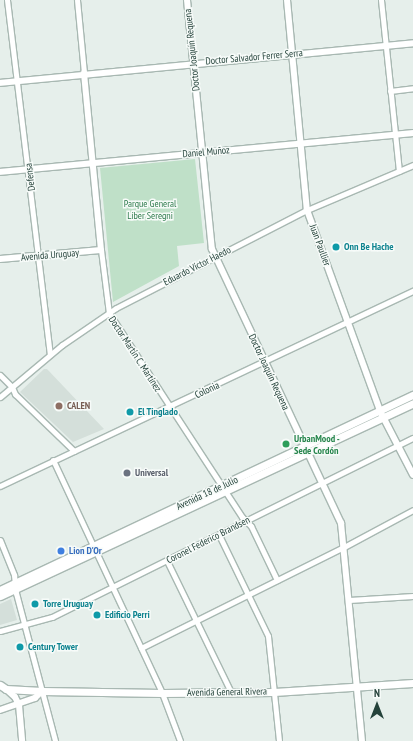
<!DOCTYPE html>
<meta charset="utf-8">
<style>
body{margin:0}
#map{position:relative;width:413px;height:741px;overflow:hidden;background:#e6efeb;font-family:"PT Sans Narrow",sans-serif}
div>[style]{position:absolute}
[style*='--x']{left:calc(var(--x)*1px);top:calc(var(--y)*1px);width:calc(var(--w)*1px);rotate:calc(var(--a)*1deg)}
.built>*{inset:0;background:#d4dfda}
.green>*{inset:0;background:#bfe0c8}
.roads{filter:drop-shadow(1px 0 #a8b8b2) drop-shadow(-1px 0 #a8b8b2) drop-shadow(0 1px #a8b8b2) drop-shadow(0 -1px #a8b8b2)}
.minor>*{height:5px;margin:-2.5px;padding:0 2.5px;transform-origin:2.5px;border-radius:2.5px;background:#fff}
.tertiary>*{height:6px;margin:-3px;padding:0 3px;transform-origin:3px;border-radius:3px;background:#fff}
.secondary>*{height:7px;margin:-3.5px;padding:0 3.5px;transform-origin:3.5px;border-radius:3.5px;background:#fff}
.dots>*{width:11px;height:11px;translate:-50% -50%;box-sizing:border-box;border:2px solid #f7fbf9;border-radius:50%}
span{translate:-50% -50%;white-space:nowrap;text-align:center;line-height:1.15;-webkit-text-stroke:3px #f7fbf9;paint-order:stroke}
.street-label{font-size:10px;color:#24423a}
.park-label{font-size:10px;color:#2d7a4b}
.culture-label{font-size:10px;color:#0d838f;font-weight:700}
.left{translate:0 -50%;text-align:left}
.education-label{font-size:10px;color:#785e54;font-weight:700}
.leisure-label{font-size:10px;color:#27864d;font-weight:700}
.worship-label{font-size:10px;color:#5b616d;font-weight:700}
.shop-label{font-size:10px;color:#366cbe;font-weight:700}
.north{position:absolute;left:357px;top:685px;width:40px;height:40px;-webkit-text-stroke:3px #f7fbf9;paint-order:stroke;rotate:0deg;font-size:11px;font-weight:700;line-height:16px;text-align:center;color:#24423a}
.north::after{content:'';display:block;margin:auto;width:14px;height:18px;background:#24423a;clip-path:polygon(50% 0,100% 100%,50% 72%,0 100%)}
</style>
<div id="map">
<div class="built">
<i style="clip-path:polygon(44px 369px,47px 369px,104px 429px,73px 442px,20px 392px)"></i>
<i style="clip-path:polygon(11px 599px,17px 620px,0 625px,0 604px)"></i>
</div>
<div class="green">
<i style="clip-path:polygon(195px 159px,204px 243px,177px 246px,179px 266px,113px 302px,100px 168px)"></i>
</div>
<div class="roads">
<div class="minor">
<i style="--x:7;--y:0;--w:357;--a:83.1"></i>
<i style="--x:77;--y:0;--w:73;--a:84.5"></i>
<i style="--x:381;--y:0;--w:172;--a:84"></i>
<i style="--x:390;--y:91;--w:23;--a:-7"></i>
<i style="--x:101;--y:250;--w:64;--a:82.8"></i>
<i style="--x:109;--y:313;--w:244;--a:56.9"></i>
<i style="--x:242;--y:517;--w:13;--a:45"></i>
<i style="--x:251;--y:526;--w:60;--a:64.3"></i>
<i style="--x:0;--y:375;--w:17;--a:45"></i>
<i style="--x:12;--y:387;--w:8;--a:67"></i>
<i style="--x:15;--y:394;--w:82;--a:44"></i>
<i style="--x:0;--y:397;--w:81;--a:-40"></i>
<i style="--x:62;--y:345;--w:65;--a:-34.4"></i>
<i style="--x:116;--y:308;--w:215;--a:-27.2"></i>
<i style="--x:307;--y:210;--w:115;--a:-23"></i>
<i style="--x:53;--y:460;--w:257;--a:64.9"></i>
<i style="--x:162;--y:693;--w:51;--a:69.4"></i>
<i style="--x:0;--y:486;--w:457;--a:-25.3"></i>
<i style="--x:219;--y:535;--w:112;--a:64.1"></i>
<i style="--x:268;--y:636;--w:106;--a:84"></i>
<i style="--x:0;--y:540;--w:38;--a:68"></i>
<i style="--x:14;--y:575;--w:18;--a:84"></i>
<i style="--x:16;--y:593;--w:153;--a:75.2"></i>
<i style="--x:167;--y:561;--w:146;--a:64"></i>
<i style="--x:349;--y:600;--w:64;--a:-3.6"></i>
<i style="--x:0;--y:631;--w:54;--a:-15.1"></i>
<i style="--x:52;--y:617;--w:403;--a:-26.4"></i>
<i style="--x:141;--y:648;--w:227;--a:-26.5"></i>
<i style="--x:344;--y:547;--w:78;--a:-28.2"></i>
</div>
<div class="tertiary">
<i style="--x:187;--y:0;--w:250;--a:84.3"></i>
<i style="--x:212;--y:249;--w:303;--a:64.8"></i>
<i style="--x:341;--y:523;--w:219;--a:84.5"></i>
<i style="--x:287;--y:0;--w:211;--a:84.6"></i>
<i style="--x:307;--y:210;--w:214;--a:70"></i>
<i style="--x:380;--y:411;--w:72;--a:62.7"></i>
<i style="--x:0;--y:83;--w:415;--a:-5.5"></i>
<i style="--x:0;--y:172;--w:415;--a:-5.4"></i>
<i style="--x:0;--y:259;--w:101;--a:-5.1"></i>
<i style="--x:101;--y:250;--w:178;--a:-95.5"></i>
<i style="--x:6;--y:689;--w:12;--a:42"></i>
<i style="--x:15;--y:697;--w:9;--a:63"></i>
<i style="--x:19;--y:705;--w:36;--a:85"></i>
<i style="--x:0;--y:710;--w:37;--a:-19"></i>
<i style="--x:35;--y:698;--w:10;--a:-45"></i>
</div>
<div class="secondary">
<i style="--x:0;--y:590;--w:457;--a:-25.3"></i>
<i style="--x:0;--y:596;--w:456;--a:-25"></i>
<i style="--x:0;--y:685;--w:7;--a:34"></i>
<i style="--x:6;--y:689;--w:36;--a:3"></i>
<i style="--x:42;--y:691;--w:120;--a:1"></i>
<i style="--x:162;--y:693;--w:112;--a:-0.5"></i>
<i style="--x:274;--y:692;--w:139;--a:-3.7"></i>
</div>
</div>
<div class="dots">
<i style="left:336px;top:247px;background:#0f9aa8"></i>
<i style="left:59px;top:406px;background:#8d6e63"></i>
<i style="left:130px;top:412px;background:#0f9aa8"></i>
<i style="left:286px;top:444px;background:#2e9e5b"></i>
<i style="left:127px;top:473px;background:#6b7280"></i>
<i style="left:61px;top:551px;background:#3f7fe0"></i>
<i style="left:35px;top:604px;background:#0f9aa8"></i>
<i style="left:97px;top:615px;background:#0f9aa8"></i>
<i style="left:20px;top:647px;background:#0f9aa8"></i>
</div>
<div class="street-label">
<span style="left:192px;top:50px;rotate:-96deg">Doctor Joaquín Requena</span>
<span style="left:254px;top:57px;rotate:-5deg">Doctor Salvador Ferrer Serra</span>
<span style="left:206px;top:152px;rotate:-5deg">Daniel Muñoz</span>
<span style="left:30px;top:177px;rotate:-97deg">Defensa</span>
<span style="left:320px;top:245px;rotate:70deg">Juan Paullier</span>
<span style="left:50px;top:255px;rotate:-5deg">Avenida Uruguay</span>
<span style="left:197px;top:266px;rotate:-27deg">Eduardo Víctor Haedo</span>
<span style="left:135px;top:354px;rotate:57deg">Doctor Martín C. Martínez</span>
<span style="left:269px;top:372px;rotate:65deg">Doctor Joaquín Requena</span>
<span style="left:207px;top:390px;rotate:-25deg">Colonia</span>
<span style="left:207px;top:493px;rotate:-25deg">Avenida 18 de Julio</span>
<span style="left:208px;top:540px;rotate:-27deg">Coronel Federico Brandsen</span>
<span style="left:227px;top:692px;rotate:-1deg">Avenida General Rivera</span>
</div>
<div class="park-label">
<span style="left:150px;top:209px">Parque General<br>Líber Seregni</span>
</div>
<div class="culture-label">
<span class="left" style="left:344px;top:247px">Onn Be Hache</span>
<span class="left" style="left:138px;top:412px">El Tinglado</span>
<span class="left" style="left:43px;top:604px">Torre Uruguay</span>
<span class="left" style="left:105px;top:615px">Edificio Perri</span>
<span class="left" style="left:28px;top:647px">Century Tower</span>
</div>
<div class="education-label">
<span class="left" style="left:67px;top:406px">CALEN</span>
</div>
<div class="leisure-label">
<span class="left" style="left:294px;top:444px">UrbanMood -<br>Sede Cordón</span>
</div>
<div class="worship-label">
<span class="left" style="left:135px;top:473px">Universal</span>
</div>
<div class="shop-label">
<span class="left" style="left:69px;top:551px">Lion D'Or</span>
</div>
<div class="north">N</div>
</div>
